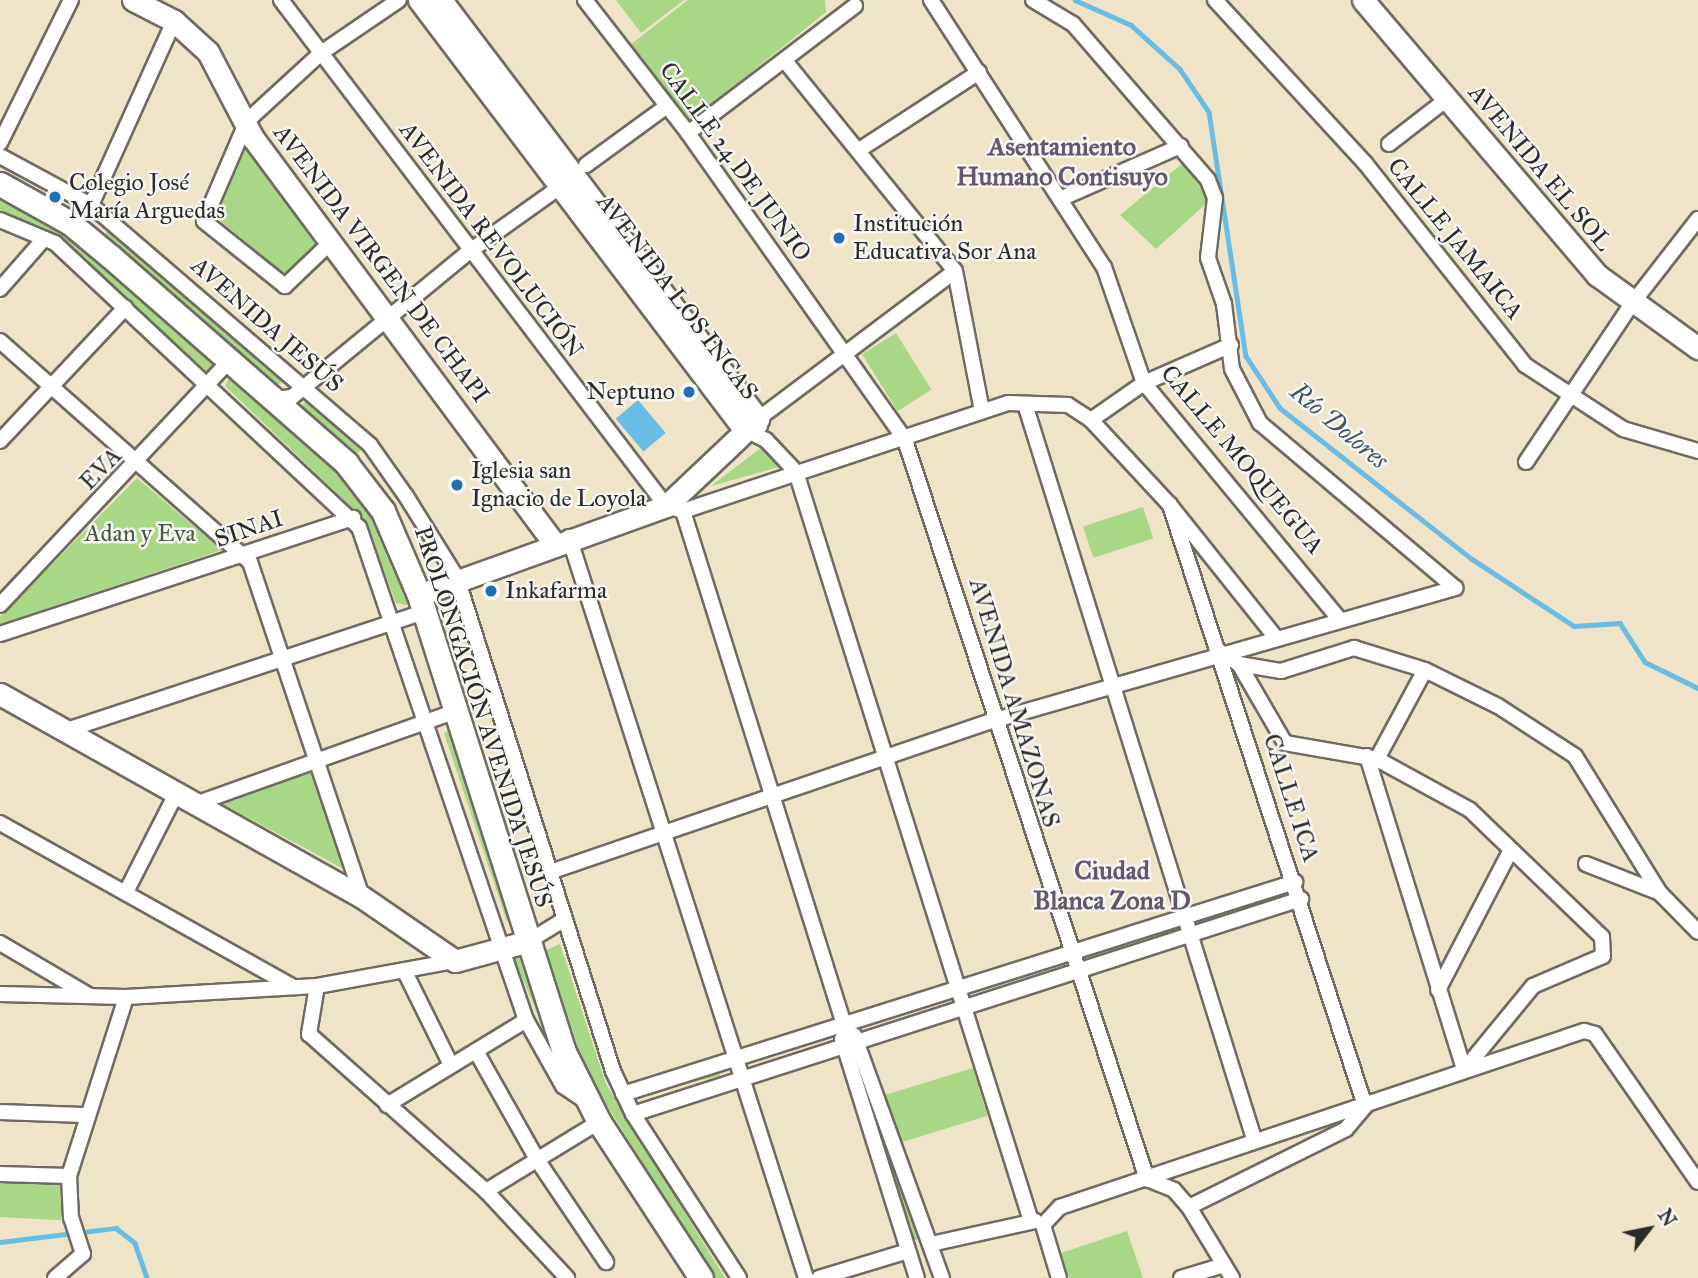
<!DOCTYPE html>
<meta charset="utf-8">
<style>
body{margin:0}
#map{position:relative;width:1698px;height:1278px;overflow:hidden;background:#efe3c8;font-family:"IM FELL Great Primer",serif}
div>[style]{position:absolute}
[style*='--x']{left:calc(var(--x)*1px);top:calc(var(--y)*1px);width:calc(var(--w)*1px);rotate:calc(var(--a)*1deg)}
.green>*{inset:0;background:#a8d886;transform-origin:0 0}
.water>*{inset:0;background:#69bde5;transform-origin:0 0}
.stream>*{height:4.5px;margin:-2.25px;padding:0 2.25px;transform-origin:2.25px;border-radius:2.25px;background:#69bde5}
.roads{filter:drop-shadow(2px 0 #706b62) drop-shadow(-2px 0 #706b62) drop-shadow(0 2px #706b62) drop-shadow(0 -2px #706b62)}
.street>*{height:14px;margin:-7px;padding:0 7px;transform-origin:7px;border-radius:7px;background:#fff}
.secondary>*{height:21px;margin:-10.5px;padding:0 10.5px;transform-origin:10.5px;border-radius:10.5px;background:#fff}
.primary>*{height:23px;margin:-11.5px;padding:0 11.5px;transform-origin:11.5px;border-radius:11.5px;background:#fff}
.dots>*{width:19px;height:19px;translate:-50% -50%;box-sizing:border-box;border:4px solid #f6f6f2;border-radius:50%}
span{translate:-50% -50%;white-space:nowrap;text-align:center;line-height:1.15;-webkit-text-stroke:5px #f6f6f2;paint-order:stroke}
.street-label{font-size:24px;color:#2b2b2b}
.poi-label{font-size:24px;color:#2b2b2b}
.left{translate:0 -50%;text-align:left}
.right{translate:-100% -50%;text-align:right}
.park-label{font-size:24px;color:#4a5642}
.neighbourhood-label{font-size:26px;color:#64576d;font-weight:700}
.water-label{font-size:26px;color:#3e5763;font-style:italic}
.north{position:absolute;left:1614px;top:1194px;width:70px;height:70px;-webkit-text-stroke:5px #f6f6f2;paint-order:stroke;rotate:58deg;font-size:19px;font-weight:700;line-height:28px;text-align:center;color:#2b2b2b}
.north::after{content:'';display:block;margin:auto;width:24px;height:32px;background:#2b2b2b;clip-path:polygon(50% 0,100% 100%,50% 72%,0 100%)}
</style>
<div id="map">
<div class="green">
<i style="clip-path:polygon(616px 0,684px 0,641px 33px)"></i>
<i style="clip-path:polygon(688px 0,825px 0,826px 12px,688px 123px,630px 45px)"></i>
<i style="clip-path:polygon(246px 148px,319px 242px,284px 274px,216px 217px)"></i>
<i style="clip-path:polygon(1183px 163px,1210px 200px,1156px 249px,1120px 215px)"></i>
<i style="clip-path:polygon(0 196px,73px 237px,217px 364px,209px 373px,56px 236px,0 214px)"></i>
<i style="clip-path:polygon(110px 229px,286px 379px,275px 387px,105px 234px)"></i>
<i style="left:896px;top:333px;width:67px;height:40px;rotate:58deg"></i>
<i style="clip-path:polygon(229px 378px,328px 458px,373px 512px,410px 597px,407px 605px,396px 603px,365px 520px,225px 386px)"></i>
<i style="clip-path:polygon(310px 401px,362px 449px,355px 455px,297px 406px)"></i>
<i style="clip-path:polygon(766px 444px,779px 467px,711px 486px)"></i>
<i style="clip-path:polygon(137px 478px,222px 550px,0 624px,0 617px)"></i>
<i style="left:1143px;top:507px;width:33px;height:63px;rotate:72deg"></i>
<i style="clip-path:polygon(451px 728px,511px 920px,507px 922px,444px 733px)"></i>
<i style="clip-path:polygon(315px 771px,351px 873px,219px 802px)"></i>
<i style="clip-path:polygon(560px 944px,606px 1084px,725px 1278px,715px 1278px,586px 1072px,546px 950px)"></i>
<i style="clip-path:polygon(521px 955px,554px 1052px,513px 957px)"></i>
<i style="clip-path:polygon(857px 1058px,921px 1238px,912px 1241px)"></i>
<i style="left:718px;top:1067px;width:9px;height:87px;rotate:77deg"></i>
<i style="left:973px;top:1068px;width:50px;height:92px;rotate:73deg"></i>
<i style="left:0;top:1180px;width:63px;height:37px;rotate:3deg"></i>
<i style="clip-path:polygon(1127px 1231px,1143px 1278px,1069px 1278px,1061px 1253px)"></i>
</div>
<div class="water">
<i style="left:638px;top:400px;width:43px;height:29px;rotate:50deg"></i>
</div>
<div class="stream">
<i style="--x:1075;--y:0;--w:61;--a:24.1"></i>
<i style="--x:1131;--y:25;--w:66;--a:41.9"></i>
<i style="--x:1180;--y:69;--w:52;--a:56"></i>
<i style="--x:1209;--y:112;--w:247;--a:81.4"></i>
<i style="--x:1246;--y:356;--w:62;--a:56.8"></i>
<i style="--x:1280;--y:408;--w:244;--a:38.2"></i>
<i style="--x:1472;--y:559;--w:122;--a:33.3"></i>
<i style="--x:1574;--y:626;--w:46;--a:-3.7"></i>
<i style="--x:1620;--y:623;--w:46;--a:57.3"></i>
<i style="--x:1645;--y:662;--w:59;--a:26.1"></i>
<i style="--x:0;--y:1242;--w:117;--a:-6.9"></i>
<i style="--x:116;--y:1228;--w:24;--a:38"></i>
<i style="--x:135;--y:1243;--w:37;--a:71"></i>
</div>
<div class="roads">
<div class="street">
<i style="--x:281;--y:0;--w:636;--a:52.73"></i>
<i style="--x:666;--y:506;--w:18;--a:16"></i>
<i style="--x:683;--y:511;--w:342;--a:-18.4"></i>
<i style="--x:1008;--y:403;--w:60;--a:1.9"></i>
<i style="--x:1068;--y:405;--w:27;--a:33"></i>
<i style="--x:1091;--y:420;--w:116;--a:47.1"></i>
<i style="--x:1170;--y:505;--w:170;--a:51.4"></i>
<i style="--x:585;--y:0;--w:168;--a:52.2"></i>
<i style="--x:688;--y:133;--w:376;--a:54.7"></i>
<i style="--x:905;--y:440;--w:778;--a:71.87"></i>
<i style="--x:1147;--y:1179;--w:29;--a:22"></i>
<i style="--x:1174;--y:1190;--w:23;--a:49"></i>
<i style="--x:1189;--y:1207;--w:175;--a:-26.4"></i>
<i style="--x:1346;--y:1129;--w:30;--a:-50"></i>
<i style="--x:1365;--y:1106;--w:632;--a:-107.98"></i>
<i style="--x:931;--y:0;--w:318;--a:57.1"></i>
<i style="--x:1104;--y:267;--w:123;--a:71"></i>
<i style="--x:1144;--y:383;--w:306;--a:50.4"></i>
<i style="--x:1033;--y:0;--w:47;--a:31"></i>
<i style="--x:1073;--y:24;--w:206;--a:49.1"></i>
<i style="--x:1208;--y:180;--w:19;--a:69"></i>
<i style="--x:1215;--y:198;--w:60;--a:96.7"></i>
<i style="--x:1208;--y:258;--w:49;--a:70.8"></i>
<i style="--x:1224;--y:304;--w:65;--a:83"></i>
<i style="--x:1232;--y:369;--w:61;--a:62.6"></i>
<i style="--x:1260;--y:423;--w:255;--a:40.2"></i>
<i style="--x:1215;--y:0;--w:222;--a:47.4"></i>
<i style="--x:1365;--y:163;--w:258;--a:51.6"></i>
<i style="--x:1525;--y:365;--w:117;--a:33.1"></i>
<i style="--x:1623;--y:429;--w:78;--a:16.3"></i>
<i style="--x:785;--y:61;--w:270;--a:51"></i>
<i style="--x:955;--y:271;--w:143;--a:79.1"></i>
<i style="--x:688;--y:133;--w:210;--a:-37.3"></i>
<i style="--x:0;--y:143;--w:160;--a:-63.6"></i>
<i style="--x:1389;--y:144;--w:73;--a:-37.8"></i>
<i style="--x:859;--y:150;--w:143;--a:-33"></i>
<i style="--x:0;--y:156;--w:103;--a:28.3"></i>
<i style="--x:91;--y:205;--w:368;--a:40.7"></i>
<i style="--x:370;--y:445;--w:62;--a:54.8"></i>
<i style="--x:406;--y:496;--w:97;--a:58.1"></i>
<i style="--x:457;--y:578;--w:517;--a:72.44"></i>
<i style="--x:613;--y:1071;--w:47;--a:65.1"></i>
<i style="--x:633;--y:1114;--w:195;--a:57.1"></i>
<i style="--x:586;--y:165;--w:100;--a:-36.1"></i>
<i style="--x:1060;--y:199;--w:132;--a:-23.7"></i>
<i style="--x:91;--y:205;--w:202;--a:-65.7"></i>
<i style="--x:0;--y:220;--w:60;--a:22.7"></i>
<i style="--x:55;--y:243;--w:416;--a:43.1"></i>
<i style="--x:359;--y:527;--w:521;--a:71.29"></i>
<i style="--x:526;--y:1020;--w:76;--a:60.7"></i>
<i style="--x:563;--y:1086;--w:29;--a:34"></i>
<i style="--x:331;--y:242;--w:64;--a:136.3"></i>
<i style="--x:285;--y:286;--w:104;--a:-141.3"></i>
<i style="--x:204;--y:221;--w:109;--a:-66.7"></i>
<i style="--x:247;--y:121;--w:100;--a:-42.6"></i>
<i style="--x:321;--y:53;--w:94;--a:-34.2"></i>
<i style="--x:0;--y:289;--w:67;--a:-48.7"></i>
<i style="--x:0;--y:341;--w:334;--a:41.5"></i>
<i style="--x:250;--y:562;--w:353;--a:71.5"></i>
<i style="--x:273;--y:399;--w:19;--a:-6"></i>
<i style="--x:292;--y:397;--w:230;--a:-39.4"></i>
<i style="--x:470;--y:251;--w:112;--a:-35.5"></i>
<i style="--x:1025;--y:404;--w:770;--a:72.69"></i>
<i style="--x:1091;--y:420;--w:65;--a:-34.9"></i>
<i style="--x:1144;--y:383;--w:95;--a:-23.6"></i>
<i style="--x:760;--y:426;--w:7;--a:-106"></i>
<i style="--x:758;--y:419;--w:246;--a:-36.9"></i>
<i style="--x:744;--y:429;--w:25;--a:27"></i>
<i style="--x:766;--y:440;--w:44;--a:46.8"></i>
<i style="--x:796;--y:472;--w:782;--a:72.58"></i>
<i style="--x:0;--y:441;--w:183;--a:-46.8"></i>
<i style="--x:1526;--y:462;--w:189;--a:-56.2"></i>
<i style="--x:1631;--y:305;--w:109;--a:-52.1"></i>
<i style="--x:683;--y:511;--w:542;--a:72.6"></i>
<i style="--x:569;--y:537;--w:778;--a:72.26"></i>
<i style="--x:0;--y:605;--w:335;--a:-46.8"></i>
<i style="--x:0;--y:634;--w:372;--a:-18.2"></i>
<i style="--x:1219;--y:651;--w:24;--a:33"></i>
<i style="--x:1239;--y:664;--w:91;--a:59.8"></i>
<i style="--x:1285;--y:743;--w:93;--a:9.9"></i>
<i style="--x:1377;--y:759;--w:106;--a:28.7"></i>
<i style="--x:1470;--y:810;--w:183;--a:43.9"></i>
<i style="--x:1602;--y:937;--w:19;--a:87"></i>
<i style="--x:1603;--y:956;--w:76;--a:156.8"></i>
<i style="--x:1533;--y:986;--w:109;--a:129.4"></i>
<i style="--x:1239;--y:664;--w:43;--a:9.5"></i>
<i style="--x:1281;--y:671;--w:77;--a:-17.5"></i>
<i style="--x:1354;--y:648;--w:74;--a:17.2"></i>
<i style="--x:1425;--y:670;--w:81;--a:26.3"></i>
<i style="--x:1498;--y:706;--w:92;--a:33"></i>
<i style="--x:1575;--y:756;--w:161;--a:58.2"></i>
<i style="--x:1660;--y:893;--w:54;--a:45.7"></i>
<i style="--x:64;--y:731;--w:379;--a:-18.3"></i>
<i style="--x:1367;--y:756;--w:329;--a:72.8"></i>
<i style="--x:1377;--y:759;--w:101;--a:-61.7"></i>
<i style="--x:195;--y:804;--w:277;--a:-19.6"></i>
<i style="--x:0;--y:823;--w:336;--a:29.2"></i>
<i style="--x:1586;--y:864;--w:79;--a:21.4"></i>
<i style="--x:550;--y:872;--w:470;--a:-18.9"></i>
<i style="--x:995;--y:720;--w:479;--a:-16"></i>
<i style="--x:126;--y:892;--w:110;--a:-63"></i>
<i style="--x:529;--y:941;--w:42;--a:-31.4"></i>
<i style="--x:0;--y:943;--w:104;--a:30.5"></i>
<i style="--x:406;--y:974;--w:102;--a:63.7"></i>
<i style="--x:317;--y:986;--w:49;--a:99.5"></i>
<i style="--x:309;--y:1034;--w:237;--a:41.6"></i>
<i style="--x:486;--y:1191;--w:119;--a:47"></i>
<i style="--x:1438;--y:990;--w:158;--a:-62.5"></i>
<i style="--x:0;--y:994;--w:126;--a:1.4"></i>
<i style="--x:126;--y:997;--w:191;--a:-3.3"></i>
<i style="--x:317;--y:986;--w:140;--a:-10.3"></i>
<i style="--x:854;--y:1035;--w:258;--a:70.1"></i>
<i style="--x:842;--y:1039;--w:250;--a:72.6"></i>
<i style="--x:476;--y:1051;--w:126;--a:60.6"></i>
<i style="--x:538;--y:1161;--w:122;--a:56"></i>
<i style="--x:623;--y:1094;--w:705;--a:-17.51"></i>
<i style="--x:387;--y:1105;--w:163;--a:-31.4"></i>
<i style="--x:0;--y:1112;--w:84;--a:2"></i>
<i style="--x:633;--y:1114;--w:702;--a:-17.84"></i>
<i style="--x:0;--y:1174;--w:69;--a:1.7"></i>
<i style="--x:486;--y:1191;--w:132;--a:-31.4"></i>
<i style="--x:1189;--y:1207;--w:83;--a:58.8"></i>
<i style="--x:1043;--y:1225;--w:25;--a:-47"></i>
<i style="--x:1060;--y:1207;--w:553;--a:-18.57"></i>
<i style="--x:1584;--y:1031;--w:11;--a:15"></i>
<i style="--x:1595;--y:1034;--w:180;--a:55.2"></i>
<i style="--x:1043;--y:1225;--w:55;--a:73.2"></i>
<i style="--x:931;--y:1244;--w:107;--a:-12.4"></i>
<i style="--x:55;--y:1278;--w:37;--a:-41"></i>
<i style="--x:83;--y:1254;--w:38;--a:-108"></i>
<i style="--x:71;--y:1218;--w:42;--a:-92.7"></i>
<i style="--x:69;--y:1176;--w:188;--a:-72.3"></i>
<i style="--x:819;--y:1278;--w:93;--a:-16.9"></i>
<i style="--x:1181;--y:1278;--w:45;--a:-16.8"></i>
</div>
<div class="secondary">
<i style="--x:133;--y:0;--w:46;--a:27.1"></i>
<i style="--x:174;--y:21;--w:46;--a:42.4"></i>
<i style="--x:208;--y:52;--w:97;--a:62.4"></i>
<i style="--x:253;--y:138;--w:503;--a:53.4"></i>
<i style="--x:419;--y:0;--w:538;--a:52.85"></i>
<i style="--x:1363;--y:0;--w:361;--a:49.6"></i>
<i style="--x:1597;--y:275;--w:125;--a:35.9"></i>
<i style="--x:419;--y:595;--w:263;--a:-19.8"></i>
<i style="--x:666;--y:506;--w:127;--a:-43.4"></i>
<i style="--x:758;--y:419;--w:525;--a:-127.11"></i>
<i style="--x:0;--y:694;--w:415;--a:29.3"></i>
<i style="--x:362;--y:897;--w:113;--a:34.5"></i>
<i style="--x:455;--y:961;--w:77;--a:-15.1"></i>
</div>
<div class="primary">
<i style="--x:0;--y:184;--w:80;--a:29.1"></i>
<i style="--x:70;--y:223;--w:53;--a:39.7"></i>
<i style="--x:111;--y:257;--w:313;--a:41.2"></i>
<i style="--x:346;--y:463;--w:61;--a:52.4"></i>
<i style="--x:383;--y:511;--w:91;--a:66.8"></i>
<i style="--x:419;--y:595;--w:479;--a:72.4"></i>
<i style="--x:564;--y:1052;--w:78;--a:63.4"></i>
<i style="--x:599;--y:1122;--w:186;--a:56.8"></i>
</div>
</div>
<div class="dots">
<i style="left:55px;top:197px;background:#1f6fb2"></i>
<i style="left:839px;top:238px;background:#1f6fb2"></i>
<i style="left:689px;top:392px;background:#1f6fb2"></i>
<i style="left:457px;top:485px;background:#1f6fb2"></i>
<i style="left:491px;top:591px;background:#1f6fb2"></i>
</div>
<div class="street-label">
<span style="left:735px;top:162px;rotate:54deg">CALLE 24 DE JUNIO</span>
<span style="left:1540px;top:168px;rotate:50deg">AVENIDA EL SOL</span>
<span style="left:1455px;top:239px;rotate:51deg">CALLE JAMAICA</span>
<span style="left:491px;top:240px;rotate:53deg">AVENIDA REVOLUCIÓN</span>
<span style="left:381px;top:264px;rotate:53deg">AVENIDA VIRGEN DE CHAPI</span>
<span style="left:677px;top:297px;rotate:53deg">AVENIDA LOS INCAS</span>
<span style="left:267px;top:325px;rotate:41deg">AVENIDA JESÚS</span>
<span style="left:1242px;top:460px;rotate:50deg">CALLE MOQUEGUA</span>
<span style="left:101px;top:469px;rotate:-46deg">EVA</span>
<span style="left:249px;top:529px;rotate:-19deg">SINAI</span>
<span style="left:1014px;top:703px;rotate:73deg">AVENIDA AMAZONAS</span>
<span style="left:483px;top:717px;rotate:72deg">PROLONGACIÓN AVENIDA JESÚS</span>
<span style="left:1291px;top:798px;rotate:72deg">CALLE ICA</span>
</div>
<div class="poi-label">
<span class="left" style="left:69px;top:197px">Colegio José<br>María Arguedas</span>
<span class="left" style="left:853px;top:238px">Institución<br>Educativa Sor Ana</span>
<span class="right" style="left:675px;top:392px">Neptuno</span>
<span class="left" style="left:471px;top:485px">Iglesia san<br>Ignacio de Loyola</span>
<span class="left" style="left:505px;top:591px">Inkafarma</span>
</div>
<div class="park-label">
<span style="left:140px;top:534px">Adan y Eva</span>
</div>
<div class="neighbourhood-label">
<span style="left:1062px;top:162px">Asentamiento<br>Humano Contisuyo</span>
<span style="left:1112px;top:886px">Ciudad<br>Blanca Zona D</span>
</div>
<div class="water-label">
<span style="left:1339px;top:426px;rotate:40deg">Río Dolores</span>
</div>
<div class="north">N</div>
</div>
